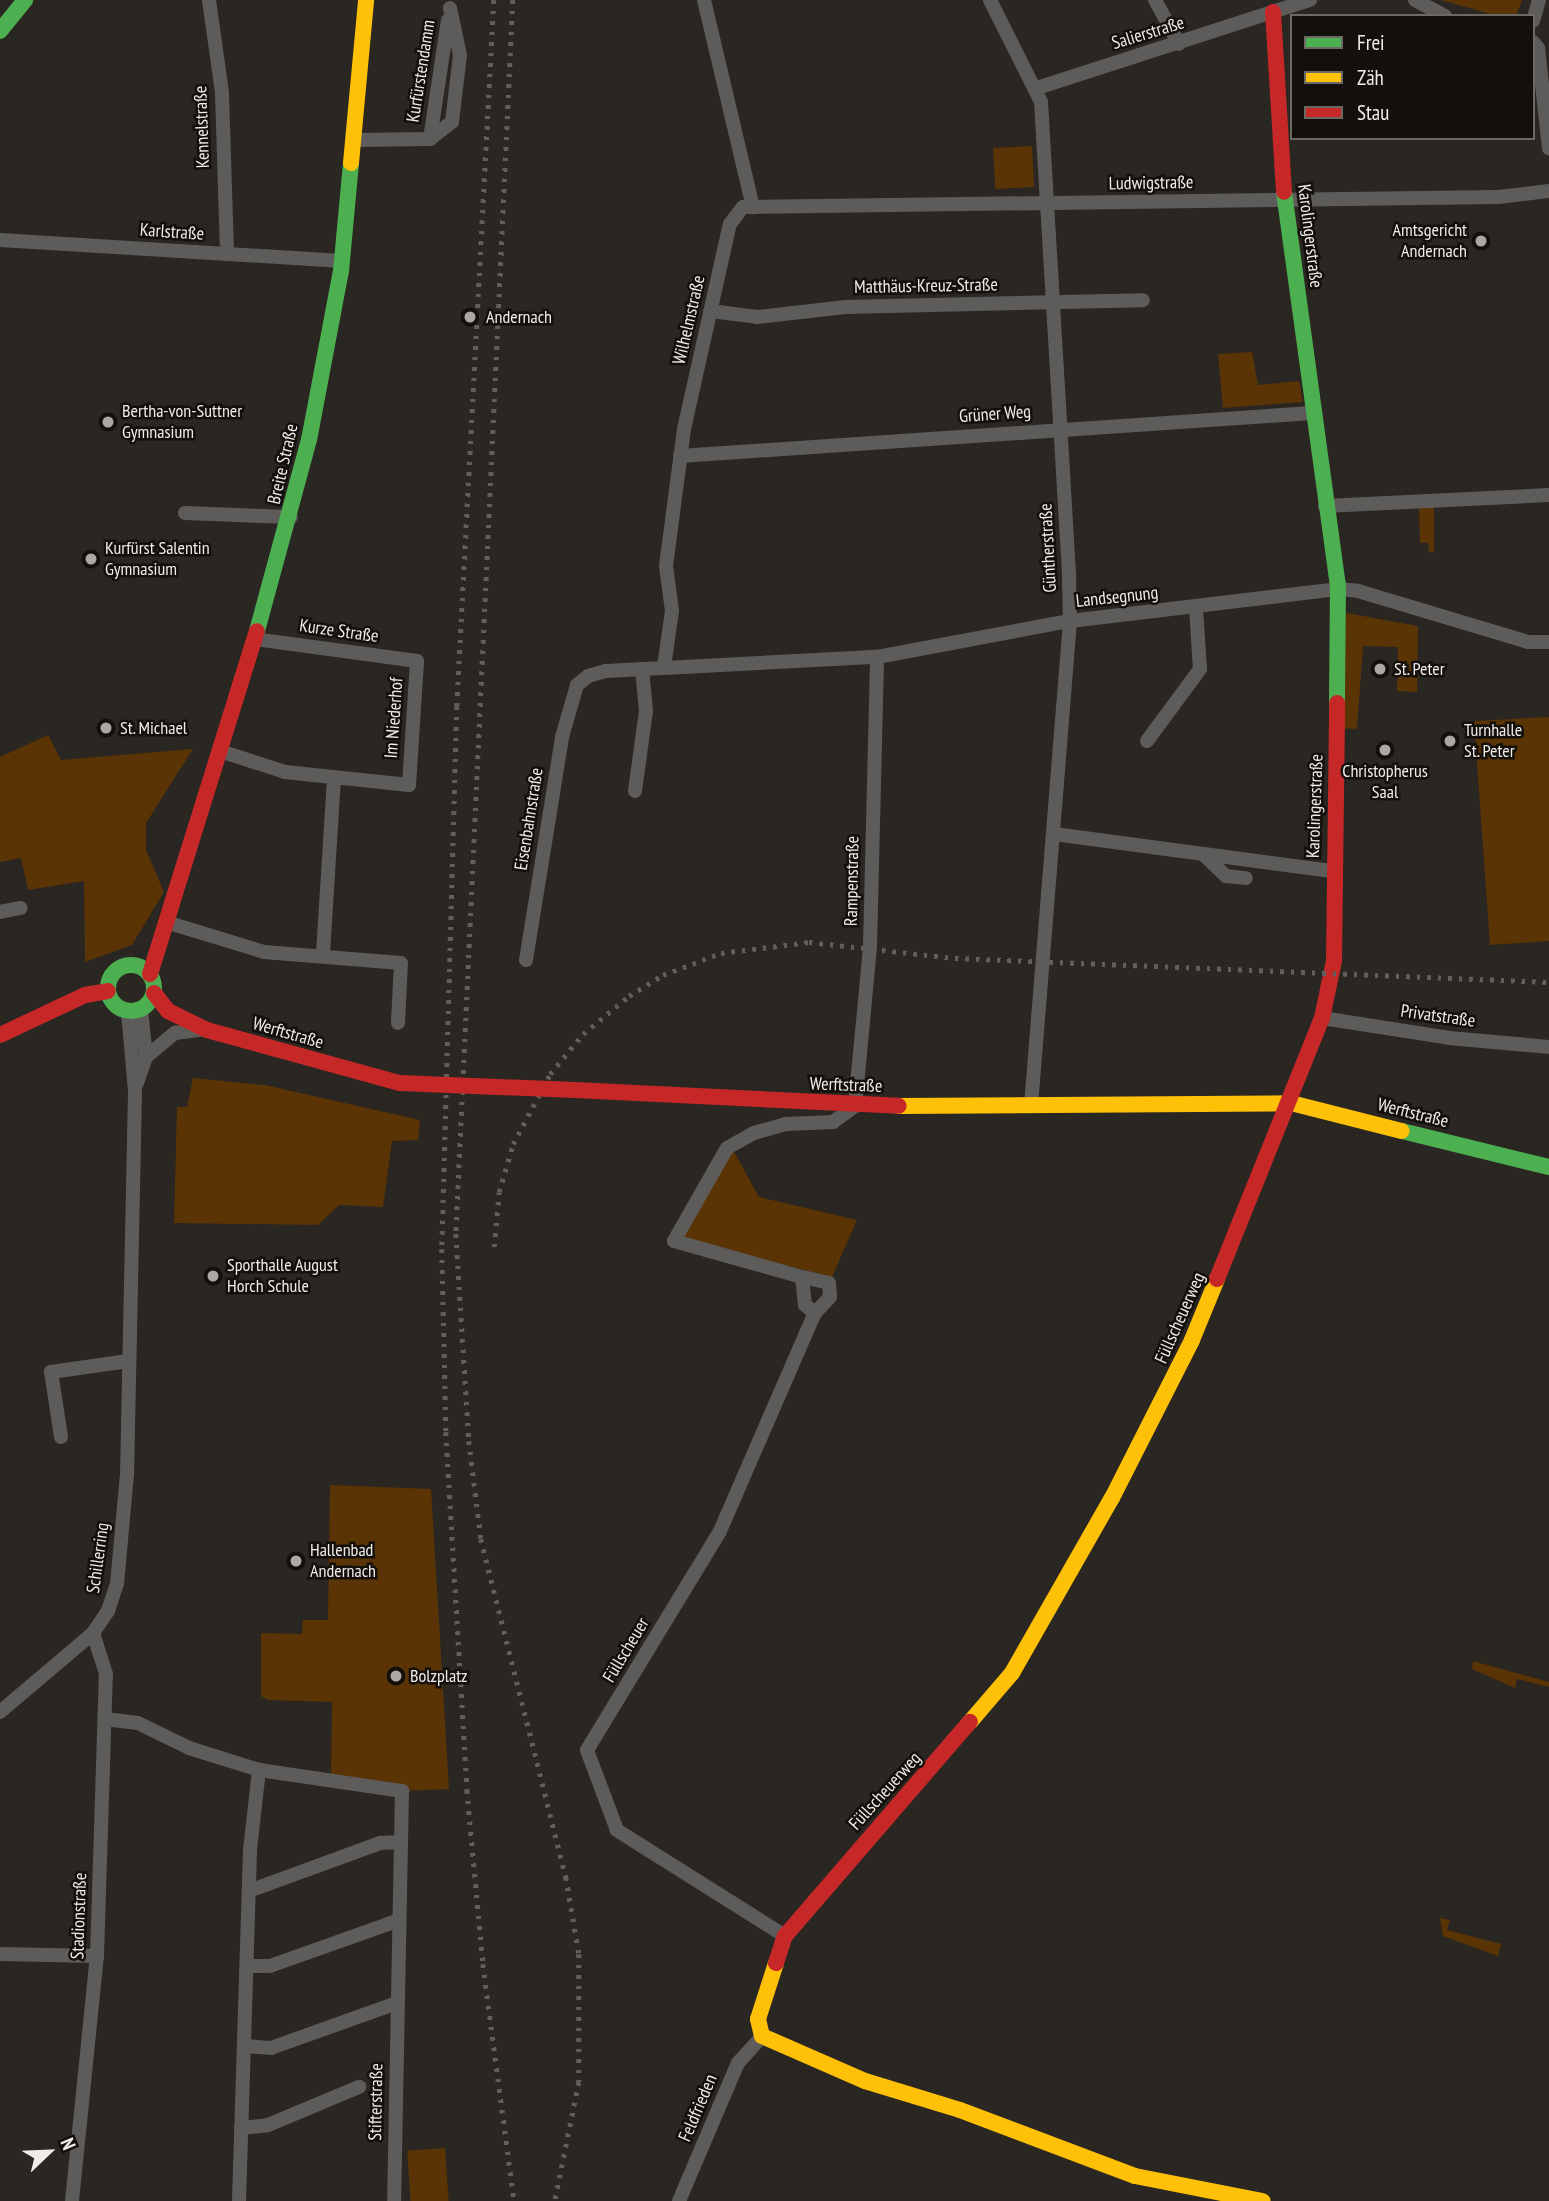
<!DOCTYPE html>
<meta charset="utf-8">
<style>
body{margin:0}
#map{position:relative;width:1549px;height:2201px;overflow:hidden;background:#2a2622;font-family:"PT Sans Narrow",sans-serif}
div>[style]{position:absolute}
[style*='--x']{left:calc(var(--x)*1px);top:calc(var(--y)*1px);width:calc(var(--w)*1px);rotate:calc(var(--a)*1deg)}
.green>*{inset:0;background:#5a3405;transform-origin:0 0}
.street>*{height:14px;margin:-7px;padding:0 7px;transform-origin:7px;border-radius:7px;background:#5e5c5b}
.fast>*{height:16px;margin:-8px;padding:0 8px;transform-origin:8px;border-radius:8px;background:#4caf50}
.fast>.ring{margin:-8px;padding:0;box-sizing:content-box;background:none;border:16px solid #4caf50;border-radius:50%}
.slow>*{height:16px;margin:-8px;padding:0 8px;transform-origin:8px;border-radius:8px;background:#ffc107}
.jam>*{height:16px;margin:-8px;padding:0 8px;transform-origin:8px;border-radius:8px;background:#c62828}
.rail>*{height:4.5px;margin-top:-2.25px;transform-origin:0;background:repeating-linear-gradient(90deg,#615e5c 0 3.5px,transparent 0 10.5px)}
.jam-bridge>*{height:16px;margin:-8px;padding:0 8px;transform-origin:8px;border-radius:8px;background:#c62828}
.dots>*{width:19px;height:19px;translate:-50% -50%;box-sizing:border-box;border:4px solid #13100c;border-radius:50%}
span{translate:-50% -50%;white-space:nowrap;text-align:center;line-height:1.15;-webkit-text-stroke:5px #13100c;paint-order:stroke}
.street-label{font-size:18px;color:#f1ece7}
.poi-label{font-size:18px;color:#f1ece7}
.right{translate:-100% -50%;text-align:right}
.left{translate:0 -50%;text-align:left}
.legend{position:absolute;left:1290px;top:14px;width:245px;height:126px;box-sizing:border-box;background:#13100c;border:2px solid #6c6864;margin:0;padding:9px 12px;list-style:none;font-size:21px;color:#f1ece7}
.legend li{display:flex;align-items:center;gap:14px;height:35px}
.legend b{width:35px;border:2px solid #6c6864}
.north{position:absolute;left:14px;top:2117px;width:70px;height:70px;-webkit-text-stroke:5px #13100c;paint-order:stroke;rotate:67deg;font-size:19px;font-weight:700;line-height:28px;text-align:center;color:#f1ece7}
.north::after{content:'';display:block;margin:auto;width:24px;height:32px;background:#f1ece7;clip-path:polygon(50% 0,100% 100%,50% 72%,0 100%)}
</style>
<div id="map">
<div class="green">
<i style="clip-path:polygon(1441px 0,1522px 0,1516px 16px,1497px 16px)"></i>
<i style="left:1032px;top:146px;width:41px;height:39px;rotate:87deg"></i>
<i style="clip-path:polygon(1252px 352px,1258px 385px,1299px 381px,1303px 402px,1223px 408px,1218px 354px)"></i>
<i style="clip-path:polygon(1434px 505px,1434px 553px,1429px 552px,1428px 543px,1420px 543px,1419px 506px)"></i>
<i style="clip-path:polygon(1341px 612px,1418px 626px,1417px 692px,1397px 691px,1398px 647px,1363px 646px,1357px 729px,1339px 728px)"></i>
<i style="clip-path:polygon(1549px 717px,1549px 941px,1490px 945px,1474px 721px)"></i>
<i style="clip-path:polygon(48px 735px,61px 760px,193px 749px,146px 823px,146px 850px,164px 892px,132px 945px,85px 962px,84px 881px,28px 890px,21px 858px,0 862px,0 757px)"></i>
<i style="clip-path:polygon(193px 1078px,265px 1085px,420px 1120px,418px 1140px,392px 1141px,383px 1207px,339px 1205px,318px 1225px,174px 1223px,177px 1107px,187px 1107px)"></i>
<i style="clip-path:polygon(733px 1150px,759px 1197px,857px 1220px,832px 1277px,681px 1238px)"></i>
<i style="clip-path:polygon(330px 1485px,431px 1489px,449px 1789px,402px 1791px,331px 1779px,332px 1702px,268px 1700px,261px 1696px,261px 1633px,302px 1634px,303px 1620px,328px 1620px)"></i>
<i style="clip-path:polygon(1473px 1661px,1549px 1682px,1549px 1687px,1517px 1679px,1515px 1688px,1472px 1669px)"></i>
<i style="clip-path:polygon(1440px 1918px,1450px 1920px,1447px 1930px,1501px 1944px,1498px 1956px,1443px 1936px)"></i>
<i style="left:445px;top:2148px;width:53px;height:38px;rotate:86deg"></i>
</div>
<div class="street">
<i style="--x:209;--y:0;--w:94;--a:82"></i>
<i style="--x:222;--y:93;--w:161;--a:88.2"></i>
<i style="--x:704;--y:0;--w:213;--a:76.7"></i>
<i style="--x:990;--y:0;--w:114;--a:63.4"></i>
<i style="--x:1041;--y:102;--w:478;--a:86.6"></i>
<i style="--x:1069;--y:579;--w:42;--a:88.6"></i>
<i style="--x:1070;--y:621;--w:487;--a:94.6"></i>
<i style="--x:1155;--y:0;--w:50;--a:61.4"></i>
<i style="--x:1415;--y:0;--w:34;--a:28"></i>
<i style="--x:1533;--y:21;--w:22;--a:-74"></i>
<i style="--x:1533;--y:42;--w:8;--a:50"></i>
<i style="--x:1538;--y:48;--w:101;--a:83.7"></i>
<i style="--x:1037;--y:88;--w:287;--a:-17.9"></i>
<i style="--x:430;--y:139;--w:120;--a:-81.4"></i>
<i style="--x:354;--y:140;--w:76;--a:-0.8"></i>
<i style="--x:430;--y:139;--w:28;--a:-38"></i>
<i style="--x:452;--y:122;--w:67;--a:-83.2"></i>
<i style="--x:460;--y:55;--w:48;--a:-102"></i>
<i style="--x:0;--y:240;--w:343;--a:3.5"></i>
<i style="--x:711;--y:311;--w:46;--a:7.4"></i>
<i style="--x:757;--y:317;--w:89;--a:-6.5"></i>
<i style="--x:845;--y:307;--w:298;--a:-1.3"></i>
<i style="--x:680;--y:456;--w:633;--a:-3.89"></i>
<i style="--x:1325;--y:506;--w:224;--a:-2.8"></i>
<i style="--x:185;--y:513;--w:106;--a:2.2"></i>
<i style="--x:664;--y:667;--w:57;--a:-81.9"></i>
<i style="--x:672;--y:611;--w:45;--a:-97.6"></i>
<i style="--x:666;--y:566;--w:138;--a:-82.5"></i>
<i style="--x:684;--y:429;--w:210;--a:-77.4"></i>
<i style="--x:730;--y:224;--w:21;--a:-53"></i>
<i style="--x:743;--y:207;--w:755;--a:-0.76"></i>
<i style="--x:1498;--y:197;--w:51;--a:-6.7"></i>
<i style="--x:1147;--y:741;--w:89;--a:-53.6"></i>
<i style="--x:1200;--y:669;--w:61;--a:-93.8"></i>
<i style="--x:220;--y:751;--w:68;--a:17.9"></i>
<i style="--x:285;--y:772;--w:125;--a:6"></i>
<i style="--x:409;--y:785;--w:124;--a:-86.3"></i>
<i style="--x:417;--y:661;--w:163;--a:-172.3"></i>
<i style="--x:635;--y:791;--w:81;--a:-82.2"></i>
<i style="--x:646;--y:711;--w:42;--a:-95.4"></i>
<i style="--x:1054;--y:834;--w:280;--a:7.6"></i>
<i style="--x:1203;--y:854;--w:32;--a:44"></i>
<i style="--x:1226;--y:876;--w:20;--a:6"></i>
<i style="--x:0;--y:912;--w:21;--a:-11"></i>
<i style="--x:166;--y:922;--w:102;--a:17"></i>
<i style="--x:264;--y:952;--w:137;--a:4.6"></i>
<i style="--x:401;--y:963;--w:60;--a:92.9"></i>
<i style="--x:323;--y:953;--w:174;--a:-86.4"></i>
<i style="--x:526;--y:960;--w:226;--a:-80.8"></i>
<i style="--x:562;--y:737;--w:54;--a:-73.9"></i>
<i style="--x:577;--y:685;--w:14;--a:-39"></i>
<i style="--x:588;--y:676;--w:19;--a:-16"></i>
<i style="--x:606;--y:671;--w:271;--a:-3"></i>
<i style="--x:877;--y:657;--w:196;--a:-10.6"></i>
<i style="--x:1070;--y:621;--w:269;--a:-6.8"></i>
<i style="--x:1337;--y:589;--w:21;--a:5"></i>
<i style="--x:1358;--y:591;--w:177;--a:16.7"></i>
<i style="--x:1528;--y:642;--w:21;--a:0"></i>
<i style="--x:1322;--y:1018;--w:129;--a:8.9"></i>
<i style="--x:1449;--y:1038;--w:100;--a:5.1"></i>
<i style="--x:146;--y:1057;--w:38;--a:-40"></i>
<i style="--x:175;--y:1033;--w:26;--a:-7"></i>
<i style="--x:137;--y:1083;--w:28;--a:-71"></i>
<i style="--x:146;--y:1057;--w:47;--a:-96.1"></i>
<i style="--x:802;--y:1277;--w:133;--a:-164.3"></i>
<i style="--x:674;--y:1241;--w:107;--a:-60.3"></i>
<i style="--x:727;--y:1148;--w:31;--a:-29"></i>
<i style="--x:754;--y:1133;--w:33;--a:-16"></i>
<i style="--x:786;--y:1124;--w:47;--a:-2.4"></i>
<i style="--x:833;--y:1122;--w:27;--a:-36"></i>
<i style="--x:855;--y:1106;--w:160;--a:-84.6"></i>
<i style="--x:870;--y:947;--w:290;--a:-88.6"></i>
<i style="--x:61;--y:1437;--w:66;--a:-98.7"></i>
<i style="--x:51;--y:1372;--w:78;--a:-8.1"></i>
<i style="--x:0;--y:1712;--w:122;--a:-40.3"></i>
<i style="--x:93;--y:1633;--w:27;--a:-56"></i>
<i style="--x:108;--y:1611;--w:28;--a:-72"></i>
<i style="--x:117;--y:1584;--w:109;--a:-84.8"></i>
<i style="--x:127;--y:1475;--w:384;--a:-88.8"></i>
<i style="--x:135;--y:1091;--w:79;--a:-95.1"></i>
<i style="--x:105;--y:1719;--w:33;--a:7"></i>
<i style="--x:138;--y:1723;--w:57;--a:26.1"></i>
<i style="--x:189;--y:1748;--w:73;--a:17.4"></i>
<i style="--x:259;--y:1770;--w:145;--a:8.4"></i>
<i style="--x:402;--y:1791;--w:410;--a:91.1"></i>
<i style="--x:249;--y:1891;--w:140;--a:-20.1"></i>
<i style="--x:380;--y:1843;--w:21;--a:-3"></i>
<i style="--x:785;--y:1936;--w:199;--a:-147.8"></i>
<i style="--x:617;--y:1830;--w:85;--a:-110.6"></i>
<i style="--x:587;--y:1750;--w:256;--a:-58.7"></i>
<i style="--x:720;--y:1531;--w:238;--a:-66.5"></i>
<i style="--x:815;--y:1313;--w:22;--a:-47"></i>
<i style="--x:830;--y:1297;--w:14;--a:-94"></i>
<i style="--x:829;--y:1283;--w:28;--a:-167"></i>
<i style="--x:802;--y:1277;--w:28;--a:84"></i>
<i style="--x:805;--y:1305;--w:13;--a:39"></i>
<i style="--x:0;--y:1954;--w:97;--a:1.2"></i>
<i style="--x:247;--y:1966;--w:23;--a:0"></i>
<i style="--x:270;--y:1966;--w:137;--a:-19.6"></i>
<i style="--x:244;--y:2046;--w:27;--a:4"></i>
<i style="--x:271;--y:2048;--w:134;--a:-19.7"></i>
<i style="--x:241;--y:2128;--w:27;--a:-6"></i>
<i style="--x:268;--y:2125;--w:99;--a:-22.7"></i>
<i style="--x:72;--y:2201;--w:246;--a:-84.2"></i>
<i style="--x:97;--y:1956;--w:282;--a:-88.2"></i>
<i style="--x:106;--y:1674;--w:43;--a:-107.6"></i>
<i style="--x:239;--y:2201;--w:351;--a:-88.2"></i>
<i style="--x:250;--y:1850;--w:81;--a:-83.6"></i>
<i style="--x:679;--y:2201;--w:150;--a:-66.9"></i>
<i style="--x:738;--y:2063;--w:36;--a:-48"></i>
</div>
<div class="fast">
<i style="--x:0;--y:31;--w:40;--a:-51"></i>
<i style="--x:1284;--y:192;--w:396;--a:82.2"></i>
<i style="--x:1338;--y:584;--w:119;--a:90.5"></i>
<i style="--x:257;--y:631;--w:198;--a:-74.8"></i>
<i style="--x:309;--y:440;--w:172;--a:-79.3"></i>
<i style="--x:341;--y:271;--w:108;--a:-84.7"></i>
<i class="ring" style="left:108px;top:965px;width:30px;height:30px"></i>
<i style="--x:1402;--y:1131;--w:151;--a:13.8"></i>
</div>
<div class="slow">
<i style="--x:351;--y:163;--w:164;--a:-84.7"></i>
<i style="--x:899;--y:1106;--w:392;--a:-0.4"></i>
<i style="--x:1291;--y:1103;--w:114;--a:14.2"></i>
<i style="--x:970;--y:1722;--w:65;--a:-49.4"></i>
<i style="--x:1012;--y:1673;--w:202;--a:-60.3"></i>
<i style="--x:1112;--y:1498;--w:177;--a:-63.1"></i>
<i style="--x:1192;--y:1340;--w:66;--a:-67.7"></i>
<i style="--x:776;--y:1963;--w:59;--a:107.8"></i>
<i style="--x:758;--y:2019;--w:17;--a:77"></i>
<i style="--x:762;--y:2036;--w:112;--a:23.6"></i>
<i style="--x:865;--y:2081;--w:99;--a:17"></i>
<i style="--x:960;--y:2110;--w:187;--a:20.7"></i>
<i style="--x:1135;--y:2176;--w:130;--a:11.1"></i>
</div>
<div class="jam">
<i style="--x:1273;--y:12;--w:180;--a:86.5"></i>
<i style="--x:150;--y:974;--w:359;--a:-72.7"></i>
<i style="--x:154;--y:993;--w:23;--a:52"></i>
<i style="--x:168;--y:1011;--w:43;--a:26"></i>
<i style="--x:207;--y:1030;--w:200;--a:15.4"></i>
<i style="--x:0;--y:1035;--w:94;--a:-25.2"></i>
<i style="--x:85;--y:995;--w:23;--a:-10"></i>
<i style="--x:575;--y:1090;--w:324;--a:2.8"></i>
<i style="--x:1217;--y:1279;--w:281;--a:-68.1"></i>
<i style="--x:1322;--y:1018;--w:58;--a:-78.1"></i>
<i style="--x:1334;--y:961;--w:258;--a:-89.3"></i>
<i style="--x:776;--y:1963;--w:28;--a:-72"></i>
<i style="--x:785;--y:1936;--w:283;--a:-49.2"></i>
</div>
<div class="rail">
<i style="--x:494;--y:0;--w:707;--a:93"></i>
<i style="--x:457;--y:706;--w:543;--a:91.58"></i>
<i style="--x:442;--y:1249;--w:183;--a:88.7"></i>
<i style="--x:446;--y:1432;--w:359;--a:86.6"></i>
<i style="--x:467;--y:1790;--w:175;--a:84.7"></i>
<i style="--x:483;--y:1964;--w:239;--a:82.5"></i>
<i style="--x:513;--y:0;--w:1235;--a:92.64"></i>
<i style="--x:456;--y:1234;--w:207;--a:86.4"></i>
<i style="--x:469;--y:1441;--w:99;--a:83"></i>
<i style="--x:481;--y:1539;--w:349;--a:75.9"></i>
<i style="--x:566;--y:1877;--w:78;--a:80.4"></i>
<i style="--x:579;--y:1954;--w:128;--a:90"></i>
<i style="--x:579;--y:2082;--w:121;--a:101.4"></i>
<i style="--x:494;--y:1247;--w:55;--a:-84.8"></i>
<i style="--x:499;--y:1192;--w:50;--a:-73.7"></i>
<i style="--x:513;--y:1144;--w:79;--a:-62.1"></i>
<i style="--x:550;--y:1074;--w:52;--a:-50.5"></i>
<i style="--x:583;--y:1034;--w:60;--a:-39.6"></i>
<i style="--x:629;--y:996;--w:40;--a:-32"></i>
<i style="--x:663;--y:975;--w:62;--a:-20.8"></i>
<i style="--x:721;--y:953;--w:89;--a:-7.1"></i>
<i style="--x:809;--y:942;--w:147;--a:6.3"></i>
<i style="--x:955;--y:958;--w:594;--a:2.31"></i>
</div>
<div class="jam-bridge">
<i style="--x:400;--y:1083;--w:175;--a:2.3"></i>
</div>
<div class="dots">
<i style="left:1481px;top:241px;background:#aba7a2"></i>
<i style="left:470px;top:317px;background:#aba7a2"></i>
<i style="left:108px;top:422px;background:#aba7a2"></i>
<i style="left:91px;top:559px;background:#aba7a2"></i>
<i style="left:1380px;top:669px;background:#aba7a2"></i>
<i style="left:106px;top:728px;background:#aba7a2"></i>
<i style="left:1450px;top:741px;background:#aba7a2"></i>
<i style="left:1385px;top:750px;background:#aba7a2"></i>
<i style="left:213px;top:1276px;background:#aba7a2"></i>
<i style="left:296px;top:1561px;background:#aba7a2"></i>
<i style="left:396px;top:1676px;background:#aba7a2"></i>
</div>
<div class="street-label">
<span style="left:1148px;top:33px;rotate:-17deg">Salierstraße</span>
<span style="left:421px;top:71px;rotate:-81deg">Kurfürstendamm</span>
<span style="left:202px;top:127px;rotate:-92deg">Kennelstraße</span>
<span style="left:1151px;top:183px;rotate:-1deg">Ludwigstraße</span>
<span style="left:172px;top:232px;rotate:4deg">Karlstraße</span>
<span style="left:1310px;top:236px;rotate:83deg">Karolingerstraße</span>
<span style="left:926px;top:286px;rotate:-1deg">Matthäus-Kreuz-Straße</span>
<span style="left:689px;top:320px;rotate:-77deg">Wilhelmstraße</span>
<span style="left:995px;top:414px;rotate:-4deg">Grüner Weg</span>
<span style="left:283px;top:464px;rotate:-77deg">Breite Straße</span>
<span style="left:1048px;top:548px;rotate:-93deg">Güntherstraße</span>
<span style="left:1117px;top:597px;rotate:-6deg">Landsegnung</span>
<span style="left:339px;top:631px;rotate:8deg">Kurze Straße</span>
<span style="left:394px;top:718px;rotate:-86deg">Im Niederhof</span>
<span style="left:1315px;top:806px;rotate:-88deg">Karolingerstraße</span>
<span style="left:529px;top:819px;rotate:-81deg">Eisenbahnstraße</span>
<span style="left:852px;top:881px;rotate:-89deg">Rampenstraße</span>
<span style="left:1438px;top:1016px;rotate:8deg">Privatstraße</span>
<span style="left:288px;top:1033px;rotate:16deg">Werftstraße</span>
<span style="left:846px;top:1085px;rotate:2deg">Werftstraße</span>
<span style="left:1413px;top:1113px;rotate:14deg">Werftstraße</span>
<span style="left:1180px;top:1318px;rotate:-66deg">Füllscheuerweg</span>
<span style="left:98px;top:1558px;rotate:-82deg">Schillerring</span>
<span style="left:626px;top:1650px;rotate:-59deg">Füllscheuer</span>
<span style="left:885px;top:1791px;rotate:-48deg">Füllscheuerweg</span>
<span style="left:79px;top:1916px;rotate:-88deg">Stadionstraße</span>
<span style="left:376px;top:2102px;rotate:-89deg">Stifterstraße</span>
<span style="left:698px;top:2108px;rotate:-67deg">Feldfrieden</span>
</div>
<div class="poi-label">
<span class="right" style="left:1467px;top:241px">Amtsgericht<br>Andernach</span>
<span class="left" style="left:486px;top:317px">Andernach</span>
<span class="left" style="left:122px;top:422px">Bertha-von-Suttner<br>Gymnasium</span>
<span class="left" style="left:105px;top:559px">Kurfürst Salentin<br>Gymnasium</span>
<span class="left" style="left:1394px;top:669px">St. Peter</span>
<span class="left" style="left:120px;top:728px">St. Michael</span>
<span class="left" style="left:1464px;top:741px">Turnhalle<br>St. Peter</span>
<span style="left:1385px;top:782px">Christopherus<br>Saal</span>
<span class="left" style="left:227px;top:1276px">Sporthalle August<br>Horch Schule</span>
<span class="left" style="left:310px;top:1561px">Hallenbad<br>Andernach</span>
<span class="left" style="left:410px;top:1676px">Bolzplatz</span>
</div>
<ul class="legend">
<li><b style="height:9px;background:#4caf50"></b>Frei</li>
<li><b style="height:9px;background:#ffc107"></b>Zäh</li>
<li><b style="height:9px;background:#c62828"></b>Stau</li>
</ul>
<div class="north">N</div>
</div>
